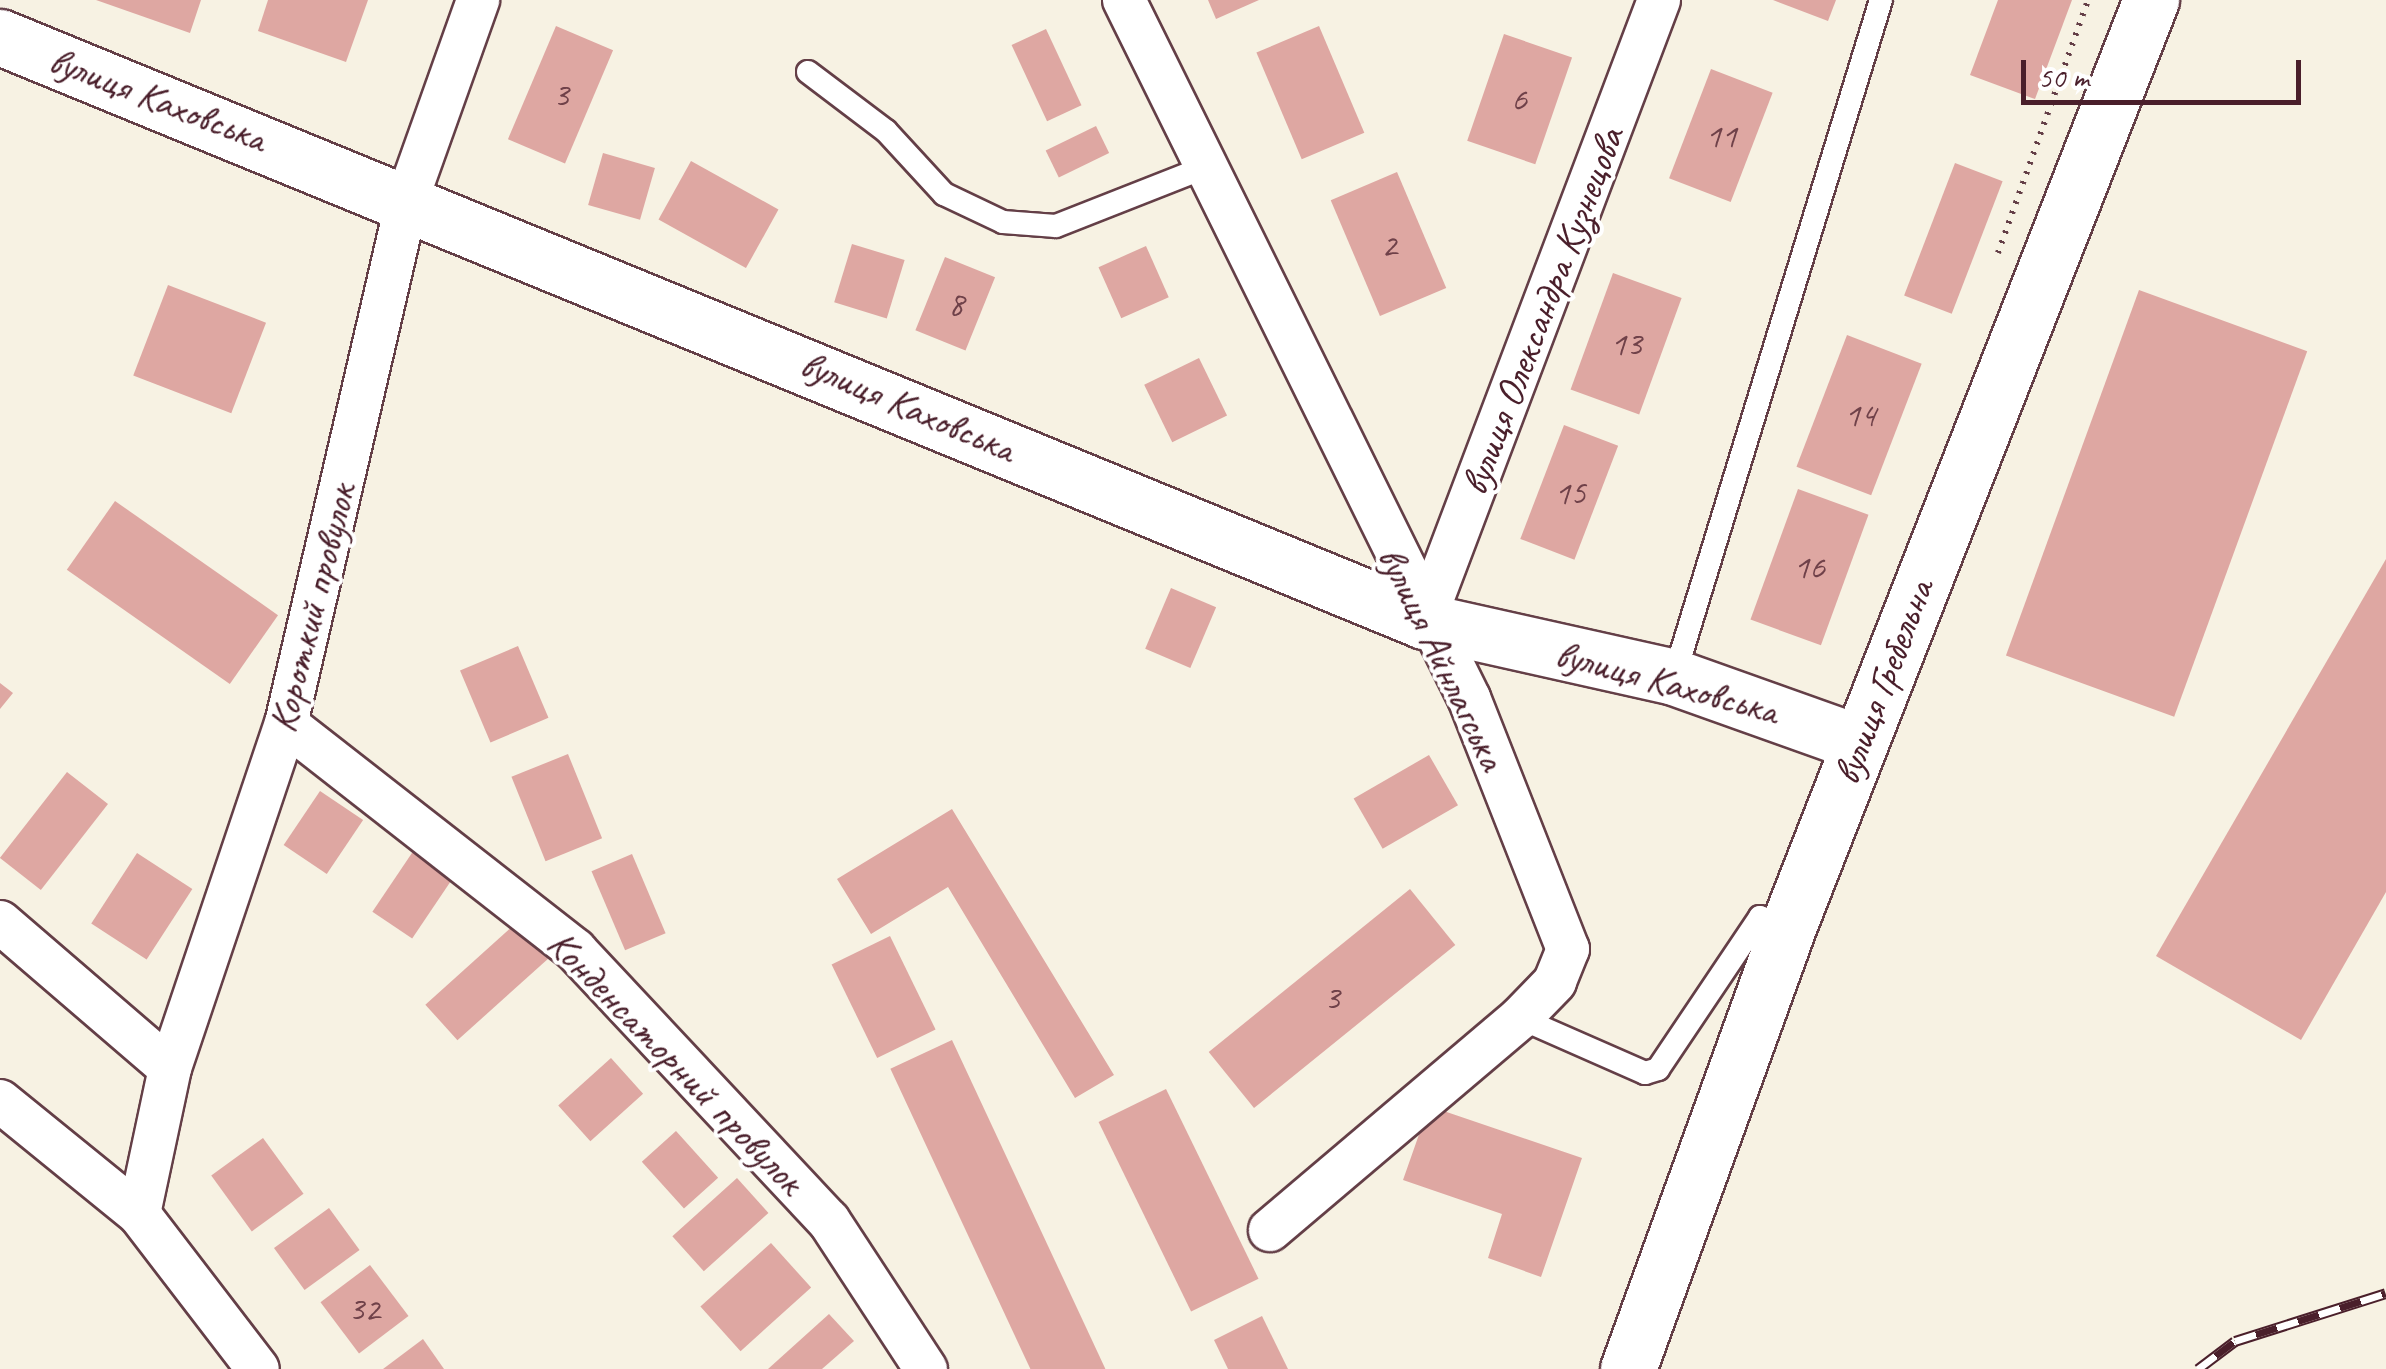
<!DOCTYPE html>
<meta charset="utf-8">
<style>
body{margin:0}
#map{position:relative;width:2386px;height:1369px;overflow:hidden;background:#f7f2e3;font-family:Caveat,sans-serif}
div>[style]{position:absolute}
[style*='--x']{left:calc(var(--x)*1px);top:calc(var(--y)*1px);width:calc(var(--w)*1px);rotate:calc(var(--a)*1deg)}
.building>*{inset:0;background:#dea7a2;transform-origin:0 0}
.path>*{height:6px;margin-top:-3px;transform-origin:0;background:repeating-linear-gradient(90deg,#643f47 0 2.5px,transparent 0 10.5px)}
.roads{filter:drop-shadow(2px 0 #643f47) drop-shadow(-2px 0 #643f47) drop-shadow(0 2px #643f47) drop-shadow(0 -2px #643f47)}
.service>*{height:22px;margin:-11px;padding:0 11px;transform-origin:11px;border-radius:11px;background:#fff}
.minor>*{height:42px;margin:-21px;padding:0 21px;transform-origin:21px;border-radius:21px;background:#fff}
.tertiary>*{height:55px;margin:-27.5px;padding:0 27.5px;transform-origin:27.5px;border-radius:27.5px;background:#fff}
.primary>*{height:55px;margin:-27.5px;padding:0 27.5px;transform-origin:27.5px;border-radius:27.5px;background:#fff}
.rail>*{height:11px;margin-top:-5.5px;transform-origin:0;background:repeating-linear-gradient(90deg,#fff 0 22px,#4a1f2b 0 44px);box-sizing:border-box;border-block:2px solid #4a1f2b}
span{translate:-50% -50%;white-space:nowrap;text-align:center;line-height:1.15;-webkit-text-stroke:8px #fff;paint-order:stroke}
.number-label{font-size:35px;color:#6f4149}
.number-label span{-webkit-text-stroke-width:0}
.street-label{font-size:40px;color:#4a1f2b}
.scale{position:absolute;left:2021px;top:60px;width:280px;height:45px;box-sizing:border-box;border:5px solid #4a1f2b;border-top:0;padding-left:12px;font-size:30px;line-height:35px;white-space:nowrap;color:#4a1f2b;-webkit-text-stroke:8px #fff;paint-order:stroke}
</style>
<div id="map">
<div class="building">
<i style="clip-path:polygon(96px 0,201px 0,190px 33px)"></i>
<i style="clip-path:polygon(268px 0,368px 0,346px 62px,258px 31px)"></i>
<i style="clip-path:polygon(1208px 0,1259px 0,1216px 19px)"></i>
<i style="clip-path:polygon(1773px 0,1836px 0,1828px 21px)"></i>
<i style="clip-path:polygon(1998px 0,2072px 0,2035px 99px,1970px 75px)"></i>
<i style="left:556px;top:26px;width:62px;height:123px;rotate:23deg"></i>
<i style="left:1319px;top:26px;width:116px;height:68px;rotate:67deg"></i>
<i style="left:1046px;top:29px;width:84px;height:38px;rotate:65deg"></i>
<i style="left:1504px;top:34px;width:72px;height:113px;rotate:19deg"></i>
<i style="left:1711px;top:69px;width:66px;height:117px;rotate:21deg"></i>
<i style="left:1096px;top:126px;width:30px;height:56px;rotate:64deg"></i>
<i style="left:603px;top:153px;width:54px;height:54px;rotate:16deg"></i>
<i style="left:691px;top:161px;width:100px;height:67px;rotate:29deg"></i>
<i style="left:1955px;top:163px;width:51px;height:142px;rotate:21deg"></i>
<i style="left:1397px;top:172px;width:126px;height:72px;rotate:67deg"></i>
<i style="left:852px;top:244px;width:55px;height:61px;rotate:17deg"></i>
<i style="left:1146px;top:246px;width:56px;height:52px;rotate:66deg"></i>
<i style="left:945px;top:257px;width:54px;height:79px;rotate:22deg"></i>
<i style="left:1613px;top:273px;width:73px;height:124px;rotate:20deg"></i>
<i style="left:168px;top:285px;width:105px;height:97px;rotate:21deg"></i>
<i style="left:2139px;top:290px;width:179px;height:389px;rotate:20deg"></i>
<i style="left:1847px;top:335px;width:80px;height:141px;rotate:21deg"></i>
<i style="left:1199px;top:358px;width:64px;height:61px;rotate:64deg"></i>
<i style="left:1564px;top:425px;width:58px;height:122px;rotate:21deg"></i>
<i style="left:1798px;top:489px;width:75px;height:139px;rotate:20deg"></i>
<i style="left:115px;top:501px;width:199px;height:84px;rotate:35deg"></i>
<i style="clip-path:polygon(2386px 559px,2386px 892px,2301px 1040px,2156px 956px)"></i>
<i style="left:1171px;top:588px;width:49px;height:66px;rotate:23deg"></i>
<i style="left:518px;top:646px;width:78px;height:63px;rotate:67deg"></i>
<i style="clip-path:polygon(0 683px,13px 693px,0 709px)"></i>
<i style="left:568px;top:754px;width:91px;height:61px;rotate:68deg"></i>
<i style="left:1429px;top:755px;width:58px;height:87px;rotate:60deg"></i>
<i style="left:67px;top:772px;width:52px;height:109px;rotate:38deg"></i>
<i style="left:320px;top:791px;width:52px;height:65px;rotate:34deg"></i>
<i style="clip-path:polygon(952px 809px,1114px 1075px,1075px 1098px,948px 887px,871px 934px,837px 879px)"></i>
<i style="left:416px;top:847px;width:48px;height:78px;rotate:34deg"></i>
<i style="left:137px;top:853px;width:66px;height:84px;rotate:33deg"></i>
<i style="left:632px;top:854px;width:86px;height:44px;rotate:67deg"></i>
<i style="left:1410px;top:889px;width:72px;height:259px;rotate:51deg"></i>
<i style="left:516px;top:923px;width:48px;height:122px;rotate:48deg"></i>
<i style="left:890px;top:936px;width:104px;height:65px;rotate:64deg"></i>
<i style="left:952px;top:1040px;width:363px;height:68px;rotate:65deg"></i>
<i style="left:611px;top:1058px;width:48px;height:71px;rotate:48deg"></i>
<i style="left:1166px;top:1089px;width:211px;height:75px;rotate:64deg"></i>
<i style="clip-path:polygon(1429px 1106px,1582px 1158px,1541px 1277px,1488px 1258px,1502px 1214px,1403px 1180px)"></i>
<i style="left:676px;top:1131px;width:63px;height:46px;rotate:48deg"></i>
<i style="left:263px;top:1138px;width:69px;height:64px;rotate:54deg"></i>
<i style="left:737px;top:1178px;width:47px;height:87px;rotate:48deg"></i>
<i style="left:329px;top:1208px;width:52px;height:68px;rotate:54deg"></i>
<i style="left:771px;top:1243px;width:60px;height:95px;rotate:48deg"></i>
<i style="left:370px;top:1265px;width:64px;height:62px;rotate:53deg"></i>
<i style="clip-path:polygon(829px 1314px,854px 1341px,822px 1369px,768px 1369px)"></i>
<i style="clip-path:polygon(1262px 1316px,1288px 1369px,1228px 1369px,1214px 1340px)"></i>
<i style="clip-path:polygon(423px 1339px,444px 1369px,383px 1369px)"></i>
</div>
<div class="path">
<i style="--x:1998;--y:253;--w:269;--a:-70.4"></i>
</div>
<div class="roads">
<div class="service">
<i style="--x:808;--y:72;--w:98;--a:37.1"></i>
<i style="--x:886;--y:131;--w:86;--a:47.4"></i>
<i style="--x:944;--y:194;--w:65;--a:25.4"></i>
<i style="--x:1003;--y:222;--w:53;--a:4.3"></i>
<i style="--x:1056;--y:226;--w:161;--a:-21.5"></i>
<i style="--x:1674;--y:677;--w:708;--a:-73"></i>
<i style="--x:1520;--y:1018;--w:137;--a:23.7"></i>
<i style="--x:1645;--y:1073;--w:14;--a:-17"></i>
<i style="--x:1658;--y:1069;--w:183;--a:-56.1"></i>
<i style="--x:1760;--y:917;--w:30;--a:20"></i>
</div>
<div class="minor">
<i style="--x:1124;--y:0;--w:779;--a:63.7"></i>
<i style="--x:1469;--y:698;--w:270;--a:68.5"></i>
<i style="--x:1568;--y:949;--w:35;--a:112"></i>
<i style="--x:1555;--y:982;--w:50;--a:134.2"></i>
<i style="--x:1520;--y:1018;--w:328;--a:139.7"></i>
<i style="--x:1424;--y:621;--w:664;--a:-69.27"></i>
<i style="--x:286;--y:724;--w:367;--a:38"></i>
<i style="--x:575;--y:950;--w:371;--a:46.9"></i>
<i style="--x:829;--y:1221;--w:177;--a:56.8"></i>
<i style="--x:0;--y:922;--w:224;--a:40.7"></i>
<i style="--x:0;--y:1101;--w:179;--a:39.1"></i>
<i style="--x:139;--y:1214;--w:195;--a:52.5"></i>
<i style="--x:139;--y:1214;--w:149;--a:-78"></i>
<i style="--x:170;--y:1068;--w:363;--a:-71.4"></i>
<i style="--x:286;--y:724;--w:541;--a:-76.97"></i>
<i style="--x:408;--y:197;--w:209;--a:-70.4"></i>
</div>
<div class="tertiary">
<i style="--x:0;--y:37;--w:1539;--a:22.3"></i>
<i style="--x:1424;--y:621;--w:256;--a:12.6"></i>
<i style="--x:1674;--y:677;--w:196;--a:19.6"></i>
</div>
<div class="primary">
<i style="--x:1628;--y:1369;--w:470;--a:-70.1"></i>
<i style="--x:1788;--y:927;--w:996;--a:-68.62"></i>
</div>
</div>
<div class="rail">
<i style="--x:2198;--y:1369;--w:46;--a:-37.1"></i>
<i style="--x:2235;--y:1341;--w:158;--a:-17.6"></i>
</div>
<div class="number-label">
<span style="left:561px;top:95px">3</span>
<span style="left:1519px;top:99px">6</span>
<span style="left:1721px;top:136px">11</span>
<span style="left:1389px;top:245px">2</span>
<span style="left:956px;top:304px">8</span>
<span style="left:1626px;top:344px">13</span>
<span style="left:1860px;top:415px">14</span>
<span style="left:1570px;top:493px">15</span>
<span style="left:1809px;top:567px">16</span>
<span style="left:1332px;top:998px">3</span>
<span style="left:364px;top:1309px">32</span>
</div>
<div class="street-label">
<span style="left:158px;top:99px;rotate:21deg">вулиця Каховська</span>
<span style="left:1542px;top:311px;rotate:-69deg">вулиця Олександра Кузнецова</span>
<span style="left:908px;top:406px;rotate:23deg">вулиця Каховська</span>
<span style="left:312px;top:608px;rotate:-76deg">Короткий провулок</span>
<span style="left:1442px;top:658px;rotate:64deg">вулиця Айнлагська</span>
<span style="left:1667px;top:682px;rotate:15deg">вулиця Каховська</span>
<span style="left:1883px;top:682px;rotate:-69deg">вулиця Гребельна</span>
<span style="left:676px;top:1062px;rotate:46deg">Конденсаторний провулок</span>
</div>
<div class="scale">50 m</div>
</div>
